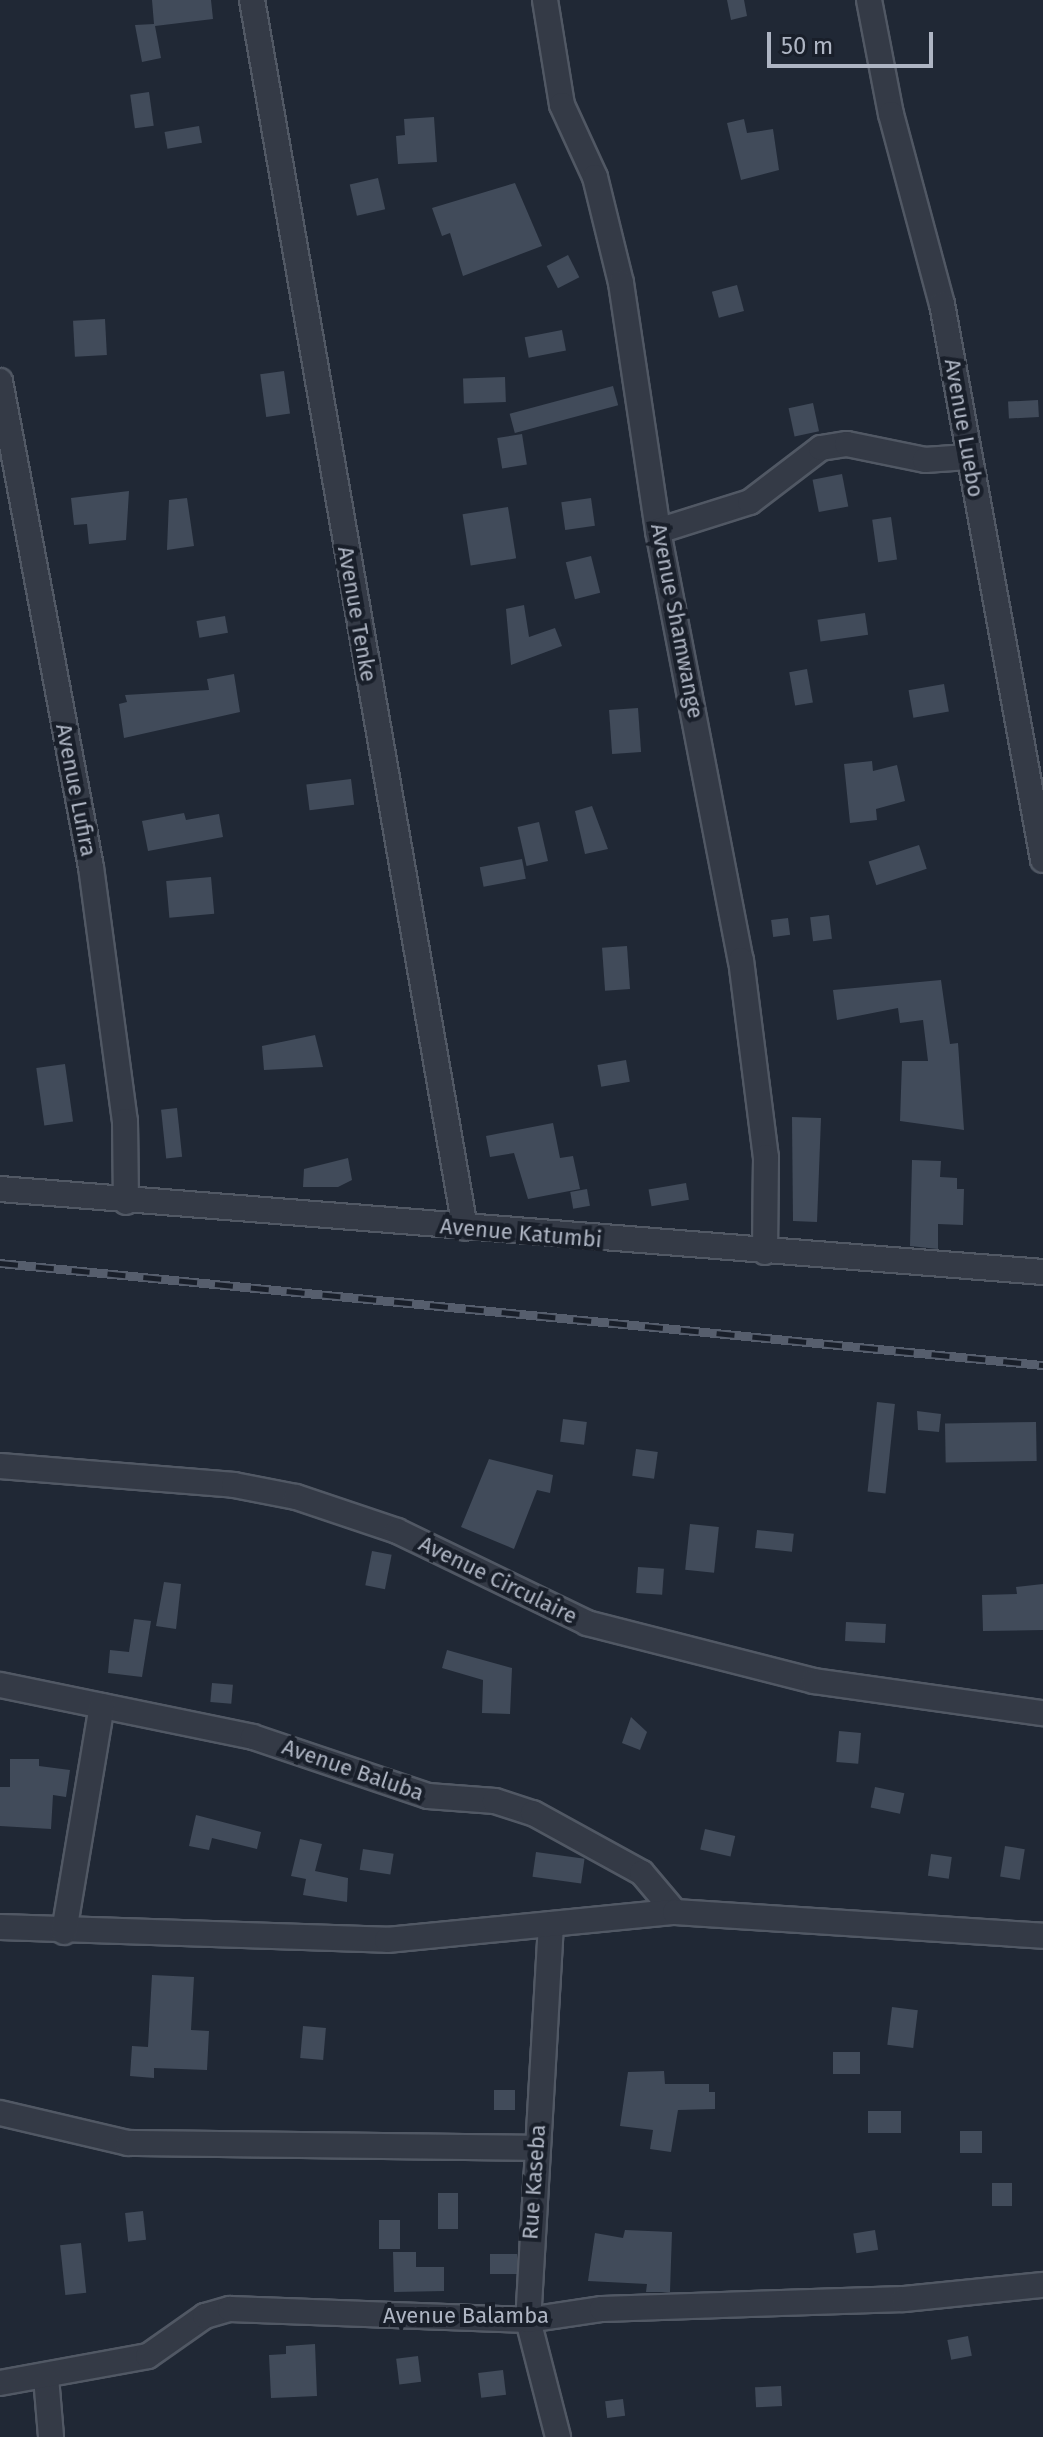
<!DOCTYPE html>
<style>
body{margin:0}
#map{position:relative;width:1043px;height:2437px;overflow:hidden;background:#202835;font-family:"Fira Sans",sans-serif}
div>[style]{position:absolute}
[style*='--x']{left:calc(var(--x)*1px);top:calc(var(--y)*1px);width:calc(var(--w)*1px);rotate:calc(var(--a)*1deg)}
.building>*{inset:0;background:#414b5a;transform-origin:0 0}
.roads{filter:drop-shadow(2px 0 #515864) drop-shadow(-2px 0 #515864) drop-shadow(0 2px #515864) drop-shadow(0 -2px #515864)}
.minor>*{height:24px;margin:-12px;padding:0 12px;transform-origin:12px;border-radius:12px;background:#343a46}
.rail>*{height:9px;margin-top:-4.5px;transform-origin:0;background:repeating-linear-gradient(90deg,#191f2a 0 18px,#565e6d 0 36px);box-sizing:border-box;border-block:2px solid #565e6d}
span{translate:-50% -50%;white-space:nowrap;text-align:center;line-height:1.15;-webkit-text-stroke:8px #191f2a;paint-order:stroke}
.street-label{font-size:22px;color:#aeb5c3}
.scale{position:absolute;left:767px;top:32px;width:166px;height:36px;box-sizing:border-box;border:4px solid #aeb5c3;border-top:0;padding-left:10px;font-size:24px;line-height:28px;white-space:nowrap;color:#aeb5c3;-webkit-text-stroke:6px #191f2a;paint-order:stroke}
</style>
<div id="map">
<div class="building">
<i style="clip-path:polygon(152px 0,211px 0,213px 19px,155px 26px,161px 58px,142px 62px,135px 25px,154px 24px)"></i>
<i style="clip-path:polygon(727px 0,744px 0,747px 16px,731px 20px)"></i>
<i style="left:149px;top:92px;width:34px;height:19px;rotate:82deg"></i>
<i style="clip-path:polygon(434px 117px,437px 162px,398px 164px,396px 136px,405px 135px,404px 119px)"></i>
<i style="clip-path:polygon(744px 119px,747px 133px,773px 129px,779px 170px,741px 180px,727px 123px)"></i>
<i style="left:199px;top:126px;width:17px;height:35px;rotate:80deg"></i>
<i style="left:378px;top:178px;width:32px;height:29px;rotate:77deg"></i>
<i style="clip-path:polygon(515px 183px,542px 246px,463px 276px,450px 233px,442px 236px,432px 208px)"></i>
<i style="left:568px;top:255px;width:25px;height:24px;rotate:63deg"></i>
<i style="left:737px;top:285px;width:27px;height:26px;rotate:75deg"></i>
<i style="left:105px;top:319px;width:36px;height:32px;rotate:87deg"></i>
<i style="left:562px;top:330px;width:21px;height:38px;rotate:79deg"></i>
<i style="left:284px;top:371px;width:43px;height:24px;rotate:82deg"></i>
<i style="left:505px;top:377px;width:25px;height:42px;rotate:88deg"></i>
<i style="left:613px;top:386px;width:20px;height:107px;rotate:75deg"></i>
<i style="left:1038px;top:400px;width:17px;height:30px;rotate:87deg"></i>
<i style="left:813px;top:403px;width:29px;height:25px;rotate:78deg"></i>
<i style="left:522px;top:434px;width:31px;height:25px;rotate:81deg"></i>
<i style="left:842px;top:474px;width:33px;height:30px;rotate:79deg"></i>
<i style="clip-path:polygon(129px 491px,126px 540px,89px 544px,87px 524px,74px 525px,71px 498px)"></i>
<i style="clip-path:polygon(187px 498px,194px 546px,167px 550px,169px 500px)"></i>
<i style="left:591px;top:498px;width:28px;height:30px;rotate:82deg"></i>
<i style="left:508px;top:507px;width:52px;height:46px;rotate:81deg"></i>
<i style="left:891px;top:517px;width:43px;height:19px;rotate:82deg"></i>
<i style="left:591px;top:556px;width:38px;height:26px;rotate:76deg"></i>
<i style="clip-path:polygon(524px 605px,529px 637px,555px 628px,562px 646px,511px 665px,506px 609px)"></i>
<i style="left:865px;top:613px;width:22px;height:48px;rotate:82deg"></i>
<i style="left:225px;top:616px;width:17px;height:29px;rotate:80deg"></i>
<i style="left:807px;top:669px;width:34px;height:18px;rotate:80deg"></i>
<i style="clip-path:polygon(234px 674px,240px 712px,124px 738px,119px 704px,127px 702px,125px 695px,209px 690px,207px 679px)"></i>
<i style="left:944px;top:684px;width:28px;height:36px;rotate:80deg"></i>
<i style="left:638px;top:708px;width:44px;height:29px;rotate:86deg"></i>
<i style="clip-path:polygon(872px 761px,873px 771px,897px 765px,905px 801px,876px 809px,877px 820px,850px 823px,844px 764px)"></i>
<i style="left:351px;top:779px;width:26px;height:45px;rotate:83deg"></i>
<i style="clip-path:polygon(592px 806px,608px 849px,585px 854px,575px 811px)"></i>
<i style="clip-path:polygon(184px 813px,186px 820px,219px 814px,223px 837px,148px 851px,142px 821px)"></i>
<i style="left:539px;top:822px;width:40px;height:22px;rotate:77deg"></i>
<i style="left:919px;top:845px;width:25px;height:53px;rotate:72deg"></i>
<i style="left:522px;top:859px;width:20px;height:43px;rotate:79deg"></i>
<i style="left:211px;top:877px;width:37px;height:45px;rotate:85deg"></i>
<i style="left:829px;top:915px;width:24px;height:19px;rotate:83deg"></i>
<i style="left:788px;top:918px;width:17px;height:17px;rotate:83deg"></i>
<i style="left:627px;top:946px;width:43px;height:25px;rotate:86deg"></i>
<i style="clip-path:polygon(941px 980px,950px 1044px,958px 1043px,964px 1130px,900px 1121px,902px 1061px,928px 1061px,923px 1020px,900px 1023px,898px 1008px,837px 1020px,833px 990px)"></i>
<i style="clip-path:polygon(315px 1035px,323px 1067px,264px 1070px,262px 1046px)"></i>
<i style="left:626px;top:1060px;width:22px;height:29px;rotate:80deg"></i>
<i style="left:65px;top:1064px;width:58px;height:29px;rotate:82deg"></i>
<i style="left:177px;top:1108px;width:49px;height:16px;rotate:84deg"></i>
<i style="clip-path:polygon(792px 1117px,821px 1118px,817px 1222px,793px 1221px)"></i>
<i style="clip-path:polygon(553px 1123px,560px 1158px,573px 1156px,580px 1189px,528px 1199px,514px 1153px,490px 1157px,486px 1136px)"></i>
<i style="clip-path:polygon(348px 1158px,352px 1180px,338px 1187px,303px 1187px,304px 1169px)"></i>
<i style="clip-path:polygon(912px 1160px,941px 1161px,940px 1177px,957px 1178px,957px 1189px,964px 1189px,963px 1225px,938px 1224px,938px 1249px,910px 1246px)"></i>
<i style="left:686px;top:1183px;width:17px;height:38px;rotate:80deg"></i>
<i style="left:587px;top:1189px;width:17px;height:17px;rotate:80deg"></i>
<i style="left:877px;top:1402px;width:18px;height:90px;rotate:6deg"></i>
<i style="clip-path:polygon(917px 1411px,941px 1414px,939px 1432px,918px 1430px)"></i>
<i style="left:563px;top:1419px;width:24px;height:23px;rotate:7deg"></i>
<i style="left:1036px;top:1422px;width:39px;height:91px;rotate:89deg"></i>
<i style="left:636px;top:1449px;width:22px;height:27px;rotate:8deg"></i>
<i style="clip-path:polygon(489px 1459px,553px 1475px,550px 1493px,537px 1490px,514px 1549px,461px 1527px)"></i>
<i style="left:690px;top:1524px;width:29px;height:46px;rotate:6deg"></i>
<i style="left:757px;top:1530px;width:37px;height:18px;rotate:6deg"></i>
<i style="left:372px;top:1551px;width:20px;height:35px;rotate:11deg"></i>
<i style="left:638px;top:1567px;width:26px;height:26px;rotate:4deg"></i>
<i style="clip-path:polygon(164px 1582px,181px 1584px,176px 1629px,156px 1626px)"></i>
<i style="clip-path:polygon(1043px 1584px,1043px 1630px,983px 1631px,982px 1595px,1017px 1594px,1016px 1587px)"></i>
<i style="clip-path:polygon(134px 1619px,151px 1621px,142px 1677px,108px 1673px,110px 1650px,129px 1652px)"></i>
<i style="left:846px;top:1622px;width:40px;height:19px;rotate:3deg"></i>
<i style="clip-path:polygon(447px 1650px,512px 1668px,510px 1714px,482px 1713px,483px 1680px,442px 1668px)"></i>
<i style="left:212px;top:1683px;width:21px;height:19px;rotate:5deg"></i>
<i style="clip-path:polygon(631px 1717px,647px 1732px,640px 1750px,622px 1743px)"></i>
<i style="left:839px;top:1731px;width:22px;height:31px;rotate:5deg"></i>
<i style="clip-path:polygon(10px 1759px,39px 1759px,39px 1766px,70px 1770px,66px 1797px,53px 1795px,51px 1829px,0 1826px,0 1787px,10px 1787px)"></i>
<i style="left:875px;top:1787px;width:30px;height:21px;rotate:12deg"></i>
<i style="clip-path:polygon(196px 1815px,261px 1832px,257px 1849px,212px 1838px,209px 1850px,189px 1846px)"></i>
<i style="left:705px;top:1829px;width:31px;height:21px;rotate:13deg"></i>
<i style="clip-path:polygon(300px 1839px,322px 1844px,315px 1871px,348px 1878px,347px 1902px,303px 1895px,306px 1879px,291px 1876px)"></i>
<i style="left:1005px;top:1846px;width:20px;height:31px;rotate:9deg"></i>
<i style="left:363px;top:1849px;width:31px;height:21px;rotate:9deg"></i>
<i style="left:536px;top:1852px;width:49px;height:25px;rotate:8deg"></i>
<i style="left:931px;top:1854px;width:21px;height:22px;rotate:8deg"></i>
<i style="clip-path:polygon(152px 1975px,194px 1977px,191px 2030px,209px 2031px,207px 2070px,154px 2068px,154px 2078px,130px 2076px,132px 2046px,148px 2047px)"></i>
<i style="left:892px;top:2007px;width:26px;height:38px;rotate:7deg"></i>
<i style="left:303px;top:2026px;width:23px;height:32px;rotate:5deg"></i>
<i style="left:833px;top:2052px;width:27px;height:22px"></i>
<i style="clip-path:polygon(664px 2071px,665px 2084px,709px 2084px,709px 2092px,715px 2092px,715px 2109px,678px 2110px,671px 2152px,650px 2149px,653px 2130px,620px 2126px,628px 2072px)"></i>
<i style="left:494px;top:2090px;width:21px;height:20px"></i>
<i style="left:868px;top:2111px;width:33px;height:22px"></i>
<i style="left:960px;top:2131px;width:22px;height:22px"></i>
<i style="left:992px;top:2183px;width:20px;height:23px"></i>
<i style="left:438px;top:2193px;width:20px;height:36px"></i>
<i style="left:143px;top:2211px;width:29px;height:18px;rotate:84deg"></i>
<i style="left:400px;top:2220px;width:29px;height:21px;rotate:90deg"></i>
<i style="clip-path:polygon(625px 2230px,672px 2232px,670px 2292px,646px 2292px,647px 2284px,588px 2281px,595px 2233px,623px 2238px)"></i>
<i style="left:875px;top:2230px;width:20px;height:22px;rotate:81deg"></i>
<i style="left:81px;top:2243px;width:50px;height:21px;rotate:84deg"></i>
<i style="clip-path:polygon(393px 2252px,416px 2252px,416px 2267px,444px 2267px,444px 2291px,394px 2292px)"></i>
<i style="left:490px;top:2254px;width:27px;height:20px"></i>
<i style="left:968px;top:2336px;width:20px;height:21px;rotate:79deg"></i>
<i style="clip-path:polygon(315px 2344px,317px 2396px,271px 2398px,269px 2355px,286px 2354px,286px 2346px)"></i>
<i style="left:418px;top:2356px;width:26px;height:22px;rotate:83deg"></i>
<i style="left:503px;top:2370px;width:25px;height:25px;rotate:83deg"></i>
<i style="left:781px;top:2386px;width:20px;height:26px;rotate:87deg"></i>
<i style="left:623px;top:2399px;width:17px;height:18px;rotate:83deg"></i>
</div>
<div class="roads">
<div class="minor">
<i style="--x:252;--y:0;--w:1246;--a:80.16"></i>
<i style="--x:545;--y:0;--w:106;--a:80.8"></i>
<i style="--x:562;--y:105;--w:79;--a:65.4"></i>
<i style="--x:595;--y:177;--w:109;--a:76.2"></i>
<i style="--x:621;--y:283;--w:251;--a:81.5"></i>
<i style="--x:658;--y:531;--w:437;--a:79.1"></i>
<i style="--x:741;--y:960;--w:199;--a:82.8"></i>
<i style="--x:766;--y:1157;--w:95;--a:90.6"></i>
<i style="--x:869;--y:0;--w:116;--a:79.1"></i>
<i style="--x:891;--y:114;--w:197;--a:75"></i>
<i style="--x:942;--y:304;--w:565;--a:79.7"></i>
<i style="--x:0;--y:381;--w:494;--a:79.4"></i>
<i style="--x:91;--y:867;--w:256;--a:82.4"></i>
<i style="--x:125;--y:1121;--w:81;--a:89.3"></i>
<i style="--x:658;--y:531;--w:96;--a:-17.5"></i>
<i style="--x:750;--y:502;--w:89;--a:-37.3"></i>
<i style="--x:821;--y:448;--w:26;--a:-9"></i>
<i style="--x:847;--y:444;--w:80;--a:11.6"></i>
<i style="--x:925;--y:460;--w:43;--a:-4"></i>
<i style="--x:0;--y:1189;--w:1046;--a:4.55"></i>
<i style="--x:0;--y:1466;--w:235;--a:4.6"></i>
<i style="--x:234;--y:1485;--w:63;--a:11"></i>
<i style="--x:296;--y:1497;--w:107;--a:18.6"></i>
<i style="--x:397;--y:1531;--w:211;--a:25.8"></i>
<i style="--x:587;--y:1623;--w:234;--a:14.3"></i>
<i style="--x:814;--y:1681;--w:231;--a:8"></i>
<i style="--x:0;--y:1685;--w:258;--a:11.6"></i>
<i style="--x:253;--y:1737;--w:185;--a:18.6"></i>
<i style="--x:428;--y:1796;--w:67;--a:4.3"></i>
<i style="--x:495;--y:1801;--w:40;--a:18"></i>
<i style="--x:533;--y:1813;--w:124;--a:28.8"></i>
<i style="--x:642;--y:1873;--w:51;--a:49.8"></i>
<i style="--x:551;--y:1924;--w:397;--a:93.3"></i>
<i style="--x:528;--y:2320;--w:121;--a:75.6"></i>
<i style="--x:0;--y:1927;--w:387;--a:1.9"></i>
<i style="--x:387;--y:1940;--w:289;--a:-5.6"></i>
<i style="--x:675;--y:1912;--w:369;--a:3.7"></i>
<i style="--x:64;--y:1932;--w:229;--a:-80.5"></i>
<i style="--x:0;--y:2113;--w:131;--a:13.2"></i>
<i style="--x:128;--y:2143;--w:407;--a:0.7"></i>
<i style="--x:46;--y:2377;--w:60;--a:85.2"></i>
<i style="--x:0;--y:2383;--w:150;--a:-10.3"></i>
<i style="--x:148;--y:2356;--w:70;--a:-35.1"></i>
<i style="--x:205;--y:2316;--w:26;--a:-16"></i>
<i style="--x:230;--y:2309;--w:298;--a:2.1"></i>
<i style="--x:528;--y:2320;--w:75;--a:-8.5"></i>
<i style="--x:602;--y:2309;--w:302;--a:-1.9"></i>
<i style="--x:904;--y:2299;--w:140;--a:-5.8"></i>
</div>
</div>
<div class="rail">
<i style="--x:0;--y:1263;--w:1048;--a:5.59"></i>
</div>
<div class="street-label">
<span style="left:964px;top:428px;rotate:80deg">Avenue Luebo</span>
<span style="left:357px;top:614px;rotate:80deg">Avenue Tenke</span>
<span style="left:677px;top:621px;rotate:79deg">Avenue Shamwange</span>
<span style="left:76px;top:790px;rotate:79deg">Avenue Lufira</span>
<span style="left:521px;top:1233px;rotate:5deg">Avenue Katumbi</span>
<span style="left:498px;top:1580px;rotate:26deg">Avenue Circulaire</span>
<span style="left:353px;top:1770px;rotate:19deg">Avenue Baluba</span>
<span style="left:534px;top:2182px;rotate:-86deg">Rue Kaseba</span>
<span style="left:466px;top:2316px">Avenue Balamba</span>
</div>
<div class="scale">50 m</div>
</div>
